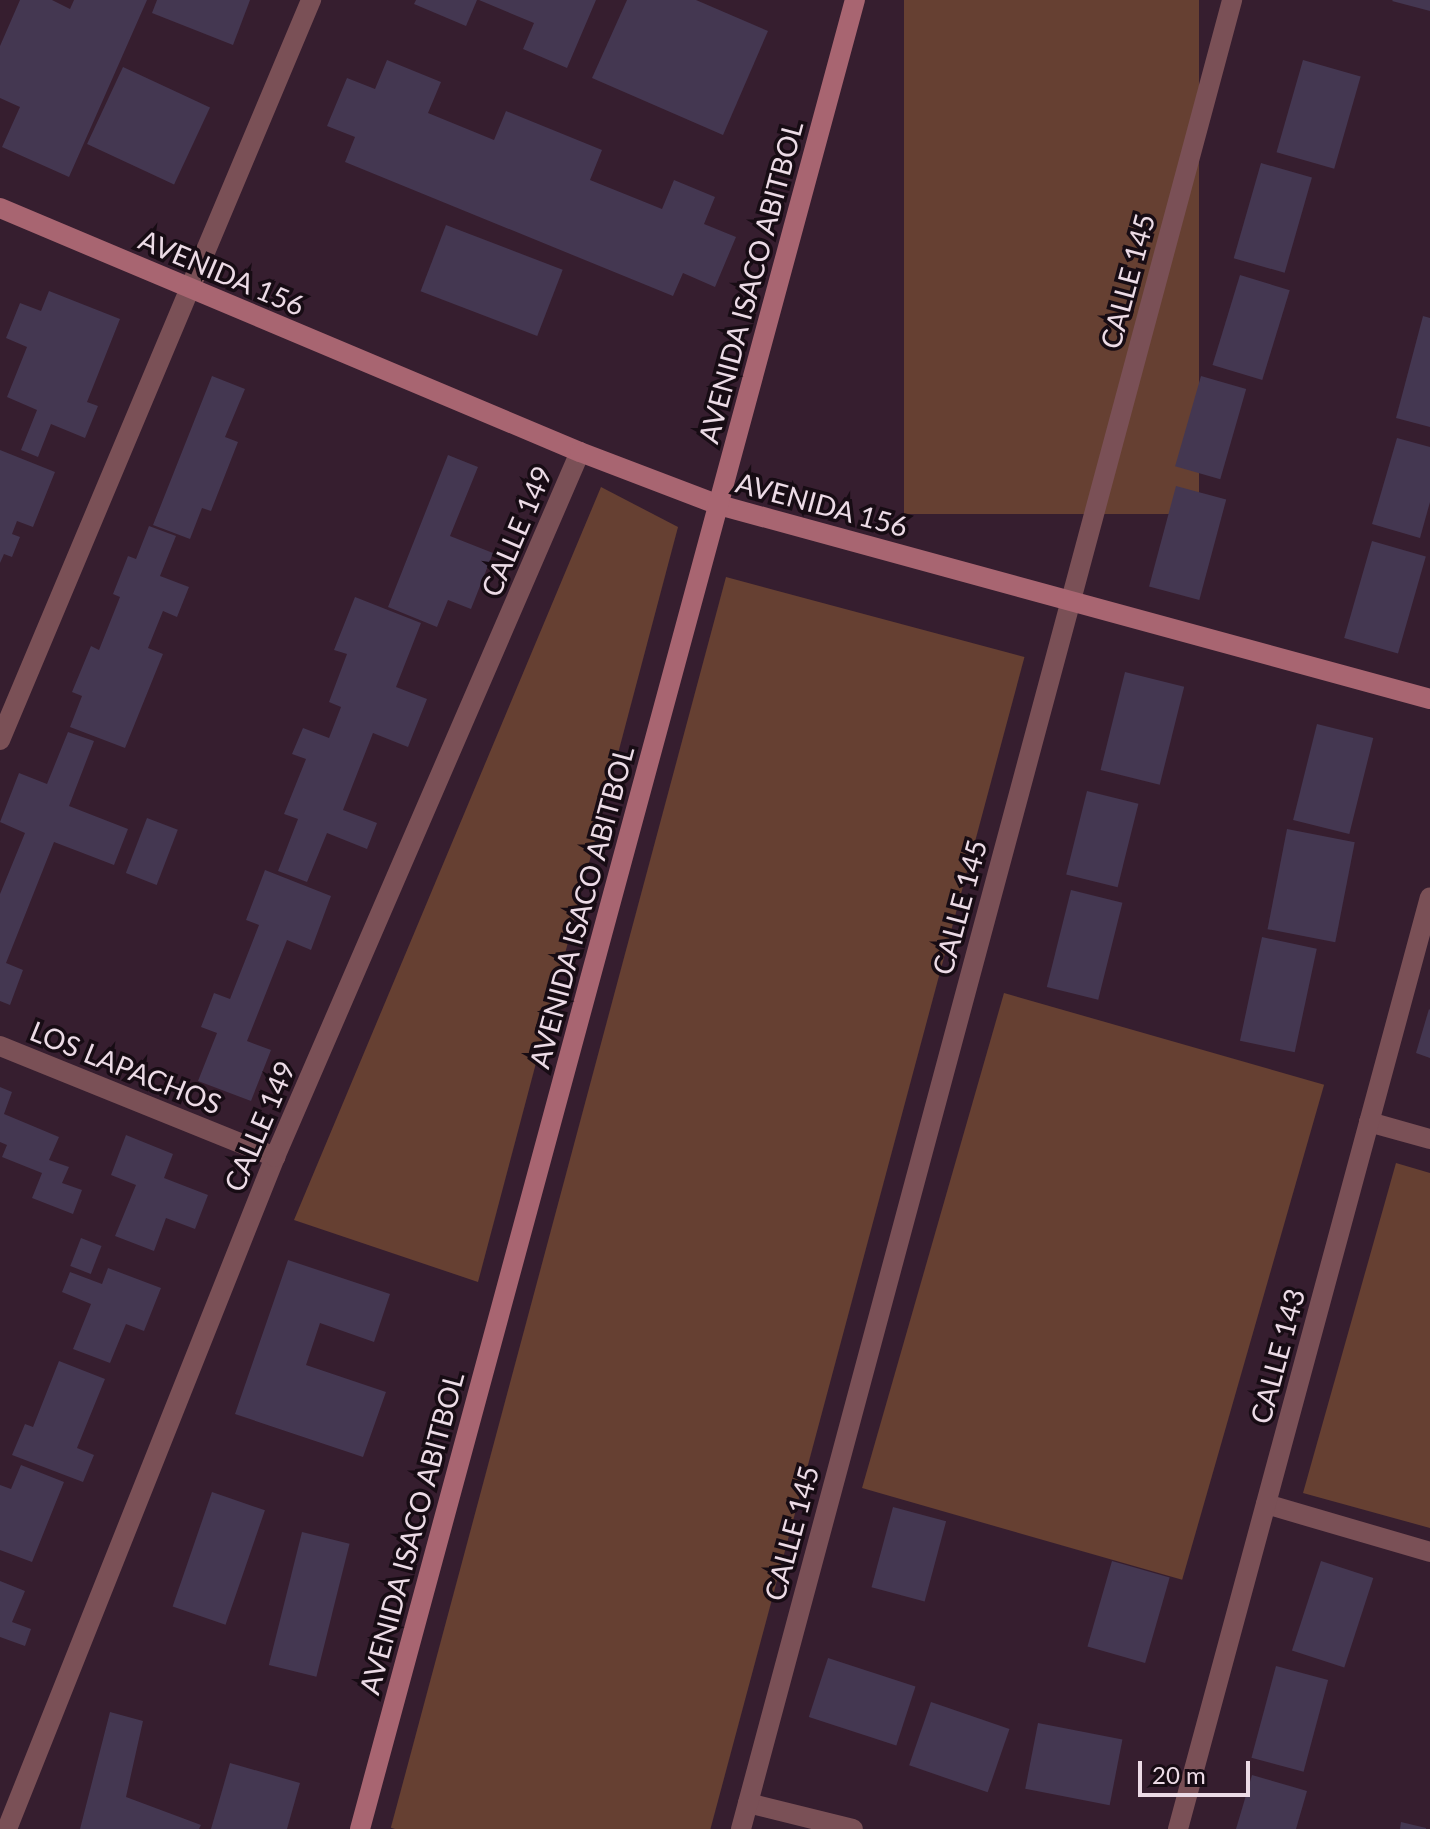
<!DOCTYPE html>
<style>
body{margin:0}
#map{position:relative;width:1430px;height:1829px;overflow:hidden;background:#361e2f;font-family:Lato,sans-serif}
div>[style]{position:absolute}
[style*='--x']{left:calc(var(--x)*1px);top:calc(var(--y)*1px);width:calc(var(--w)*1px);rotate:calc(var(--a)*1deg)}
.green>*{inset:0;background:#664032;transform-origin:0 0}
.building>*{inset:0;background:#443751;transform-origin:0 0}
.street>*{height:20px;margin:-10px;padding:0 10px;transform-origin:10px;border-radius:10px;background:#7a5056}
.secondary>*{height:20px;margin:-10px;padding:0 10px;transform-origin:10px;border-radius:10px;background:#a86571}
span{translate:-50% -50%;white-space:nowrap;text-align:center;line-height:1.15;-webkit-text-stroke:7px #170c14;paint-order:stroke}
.street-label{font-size:28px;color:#ecdbe6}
.scale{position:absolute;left:1138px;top:1761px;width:112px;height:36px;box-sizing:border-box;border:4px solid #ecdbe6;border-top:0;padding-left:10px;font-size:24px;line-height:28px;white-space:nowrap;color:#ecdbe6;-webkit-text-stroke:6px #170c14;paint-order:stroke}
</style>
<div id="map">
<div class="green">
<i style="left:904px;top:0;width:295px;height:514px"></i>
<i style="clip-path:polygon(601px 487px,678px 527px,478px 1282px,294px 1220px)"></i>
<i style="left:726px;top:577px;width:309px;height:1295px;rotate:15deg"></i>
<i style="left:1004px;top:993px;width:333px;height:515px;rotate:16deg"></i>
<i style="clip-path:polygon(1396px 1163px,1430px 1173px,1430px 1528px,1303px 1493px)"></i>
</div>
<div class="building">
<i style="clip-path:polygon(20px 0,52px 0,70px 9px,74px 0,147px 0,69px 177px,2px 147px,20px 107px,0 98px,0 46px)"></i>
<i style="clip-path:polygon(157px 0,250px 0,233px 45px,152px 13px)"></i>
<i style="clip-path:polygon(416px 0,477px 0,466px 26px,414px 4px)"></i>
<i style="clip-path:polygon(479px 0,596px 0,567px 68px,523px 49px,534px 23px)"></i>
<i style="clip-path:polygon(627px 0,696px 0,768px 31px,723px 135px,592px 78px)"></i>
<i style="clip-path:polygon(1393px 0,1430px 0,1430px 11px,1392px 1px)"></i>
<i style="clip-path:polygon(387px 60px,441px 82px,428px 113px,494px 140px,506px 111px,602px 150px,590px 180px,662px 209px,674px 180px,715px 197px,704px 224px,736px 237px,715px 287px,683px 273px,673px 296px,345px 162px,355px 137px,327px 126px,347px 78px,375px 89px)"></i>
<i style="left:1303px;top:60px;width:60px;height:96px;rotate:16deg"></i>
<i style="left:123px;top:67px;width:96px;height:85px;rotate:25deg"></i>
<i style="left:1261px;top:163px;width:53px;height:99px;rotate:16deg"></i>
<i style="left:446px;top:225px;width:125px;height:71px;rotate:21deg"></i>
<i style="left:1240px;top:275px;width:52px;height:94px;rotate:17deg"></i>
<i style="clip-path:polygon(49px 291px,120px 319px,87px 402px,98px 406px,85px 438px,51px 424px,38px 457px,21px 450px,37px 410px,7px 397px,27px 347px,6px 338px,20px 303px,41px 311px)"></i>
<i style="clip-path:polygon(1423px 316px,1430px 318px,1430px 427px,1396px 418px)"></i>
<i style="clip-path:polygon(212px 376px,245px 389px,225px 437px,238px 442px,211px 511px,202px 508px,190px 539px,153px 525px)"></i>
<i style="left:1201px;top:376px;width:47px;height:94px;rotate:16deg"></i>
<i style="clip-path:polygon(1397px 438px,1430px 447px,1430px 502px,1420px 538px,1372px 524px)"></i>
<i style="clip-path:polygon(0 450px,55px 472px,33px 527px,17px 521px,12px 534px,20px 537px,12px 557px,4px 554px,0 563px)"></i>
<i style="clip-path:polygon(448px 455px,478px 467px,450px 536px,493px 553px,471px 609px,448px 600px,437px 627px,388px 607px)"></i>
<i style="left:1176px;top:486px;width:52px;height:104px;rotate:15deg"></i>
<i style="clip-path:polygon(149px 526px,176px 536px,160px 576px,189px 587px,177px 617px,163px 611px,148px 648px,163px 654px,125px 748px,70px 727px,82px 696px,72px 692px,91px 646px,99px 650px,120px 597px,113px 594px,128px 556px,136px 559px)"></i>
<i style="left:1372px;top:541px;width:56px;height:101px;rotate:16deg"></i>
<i style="clip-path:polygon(355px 597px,421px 623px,396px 687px,427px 699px,408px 747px,373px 733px,343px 810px,377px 823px,367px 849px,327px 833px,307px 882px,278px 871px,298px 819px,284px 814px,306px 759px,292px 754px,303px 728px,329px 738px,341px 707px,329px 702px,347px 654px,334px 650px)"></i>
<i style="left:1125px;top:672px;width:61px;height:101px;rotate:14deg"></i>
<i style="left:1317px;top:724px;width:58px;height:99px;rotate:14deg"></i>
<i style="clip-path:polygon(68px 732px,94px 741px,69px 806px,128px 829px,114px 865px,54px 842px,6px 963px,23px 970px,10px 1005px,0 1001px,0 894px,25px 833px,0 822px,19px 773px,47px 784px)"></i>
<i style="left:1087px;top:791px;width:53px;height:86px;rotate:14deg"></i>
<i style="left:147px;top:818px;width:33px;height:59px;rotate:21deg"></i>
<i style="left:1287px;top:829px;width:69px;height:102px;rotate:11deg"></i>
<i style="clip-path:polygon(265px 870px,331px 896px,311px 950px,287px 940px,247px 1041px,271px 1050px,251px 1101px,198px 1081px,217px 1033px,201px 1027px,214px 993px,230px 999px,259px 925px,246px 920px)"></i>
<i style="left:1071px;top:890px;width:53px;height:100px;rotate:14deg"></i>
<i style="left:1262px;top:937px;width:56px;height:106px;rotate:12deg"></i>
<i style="clip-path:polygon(1429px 1009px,1430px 1010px,1430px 1058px,1416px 1053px)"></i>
<i style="clip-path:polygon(0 1087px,12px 1092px,4px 1114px,59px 1137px,49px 1160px,69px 1167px,62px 1183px,82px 1190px,73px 1214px,32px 1198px,42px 1173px,2px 1157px,7px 1145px,0 1142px)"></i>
<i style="clip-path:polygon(126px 1135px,173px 1154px,164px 1178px,208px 1195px,195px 1229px,166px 1218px,154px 1251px,115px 1236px,136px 1185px,111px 1175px)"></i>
<i style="left:81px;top:1238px;width:22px;height:30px;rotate:21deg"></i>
<i style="clip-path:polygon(288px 1260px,390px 1294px,374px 1342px,320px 1323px,306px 1365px,386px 1392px,363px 1457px,235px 1414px)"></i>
<i style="clip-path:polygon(108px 1268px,161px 1288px,144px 1331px,126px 1324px,110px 1363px,73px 1349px,91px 1304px,62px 1292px,70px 1272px,102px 1284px)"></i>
<i style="clip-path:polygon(59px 1361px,105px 1379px,77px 1448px,94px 1455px,83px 1482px,12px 1455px,25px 1424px,33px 1427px)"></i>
<i style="clip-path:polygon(21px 1465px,64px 1482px,32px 1562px,0 1550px,0 1485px,11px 1489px)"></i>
<i style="left:212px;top:1492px;width:56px;height:121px;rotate:19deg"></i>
<i style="left:893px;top:1507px;width:55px;height:83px;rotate:15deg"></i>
<i style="left:302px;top:1532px;width:49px;height:137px;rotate:14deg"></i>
<i style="left:1112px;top:1561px;width:60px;height:89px;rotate:16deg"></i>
<i style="left:1321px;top:1561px;width:55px;height:94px;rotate:18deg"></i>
<i style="clip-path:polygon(0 1581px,25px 1591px,12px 1622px,31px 1629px,25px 1646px,0 1637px)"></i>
<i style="left:828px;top:1658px;width:92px;height:62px;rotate:18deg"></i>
<i style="left:1276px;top:1666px;width:54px;height:95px;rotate:15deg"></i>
<i style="left:931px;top:1702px;width:83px;height:67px;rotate:19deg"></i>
<i style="clip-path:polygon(110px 1712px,143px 1721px,126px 1797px,201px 1825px,199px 1829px,80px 1829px)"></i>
<i style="left:1038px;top:1723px;width:86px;height:67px;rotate:11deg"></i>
<i style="clip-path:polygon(230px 1763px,300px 1783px,287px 1829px,211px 1829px)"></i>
<i style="clip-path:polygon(1252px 1775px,1307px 1791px,1296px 1829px,1236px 1829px)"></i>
<i style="clip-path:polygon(1401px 1822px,1426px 1828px,1426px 1829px,1400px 1829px)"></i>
</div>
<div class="street">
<i style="--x:0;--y:740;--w:803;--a:-67.2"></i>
<i style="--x:0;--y:1046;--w:297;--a:22"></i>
<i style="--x:1369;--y:1122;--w:63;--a:15.6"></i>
<i style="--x:1266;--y:1504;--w:171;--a:16.3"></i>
<i style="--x:748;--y:1803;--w:108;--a:13.9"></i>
<i style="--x:7;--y:1829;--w:723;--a:-68.26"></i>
<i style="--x:275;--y:1157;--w:768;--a:-66.61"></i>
<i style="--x:741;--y:1829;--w:1894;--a:-74.97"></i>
<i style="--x:1178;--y:1829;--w:965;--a:-74.87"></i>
</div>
<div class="secondary">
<i style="--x:0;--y:208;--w:629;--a:22.82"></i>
<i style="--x:580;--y:452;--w:149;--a:20.9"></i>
<i style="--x:719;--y:505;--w:737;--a:15.26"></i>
<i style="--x:360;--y:1829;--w:1895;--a:-74.86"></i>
</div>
<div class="street-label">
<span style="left:222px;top:272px;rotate:23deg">AVENIDA 156</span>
<span style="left:1127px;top:281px;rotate:-75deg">CALLE 145</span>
<span style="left:750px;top:282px;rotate:-75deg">AVENIDA ISACO ABITBOL</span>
<span style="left:822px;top:504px;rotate:15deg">AVENIDA 156</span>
<span style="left:516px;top:531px;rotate:-67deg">CALLE 149</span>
<span style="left:581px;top:907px;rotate:-75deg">AVENIDA ISACO ABITBOL</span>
<span style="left:959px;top:907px;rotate:-75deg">CALLE 145</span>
<span style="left:126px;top:1067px;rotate:22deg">LOS LAPACHOS</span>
<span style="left:259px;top:1126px;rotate:-67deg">CALLE 149</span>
<span style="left:1277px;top:1356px;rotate:-75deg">CALLE 143</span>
<span style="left:411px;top:1533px;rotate:-75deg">AVENIDA ISACO ABITBOL</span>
<span style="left:791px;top:1533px;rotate:-75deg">CALLE 145</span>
</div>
<div class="scale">20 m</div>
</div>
